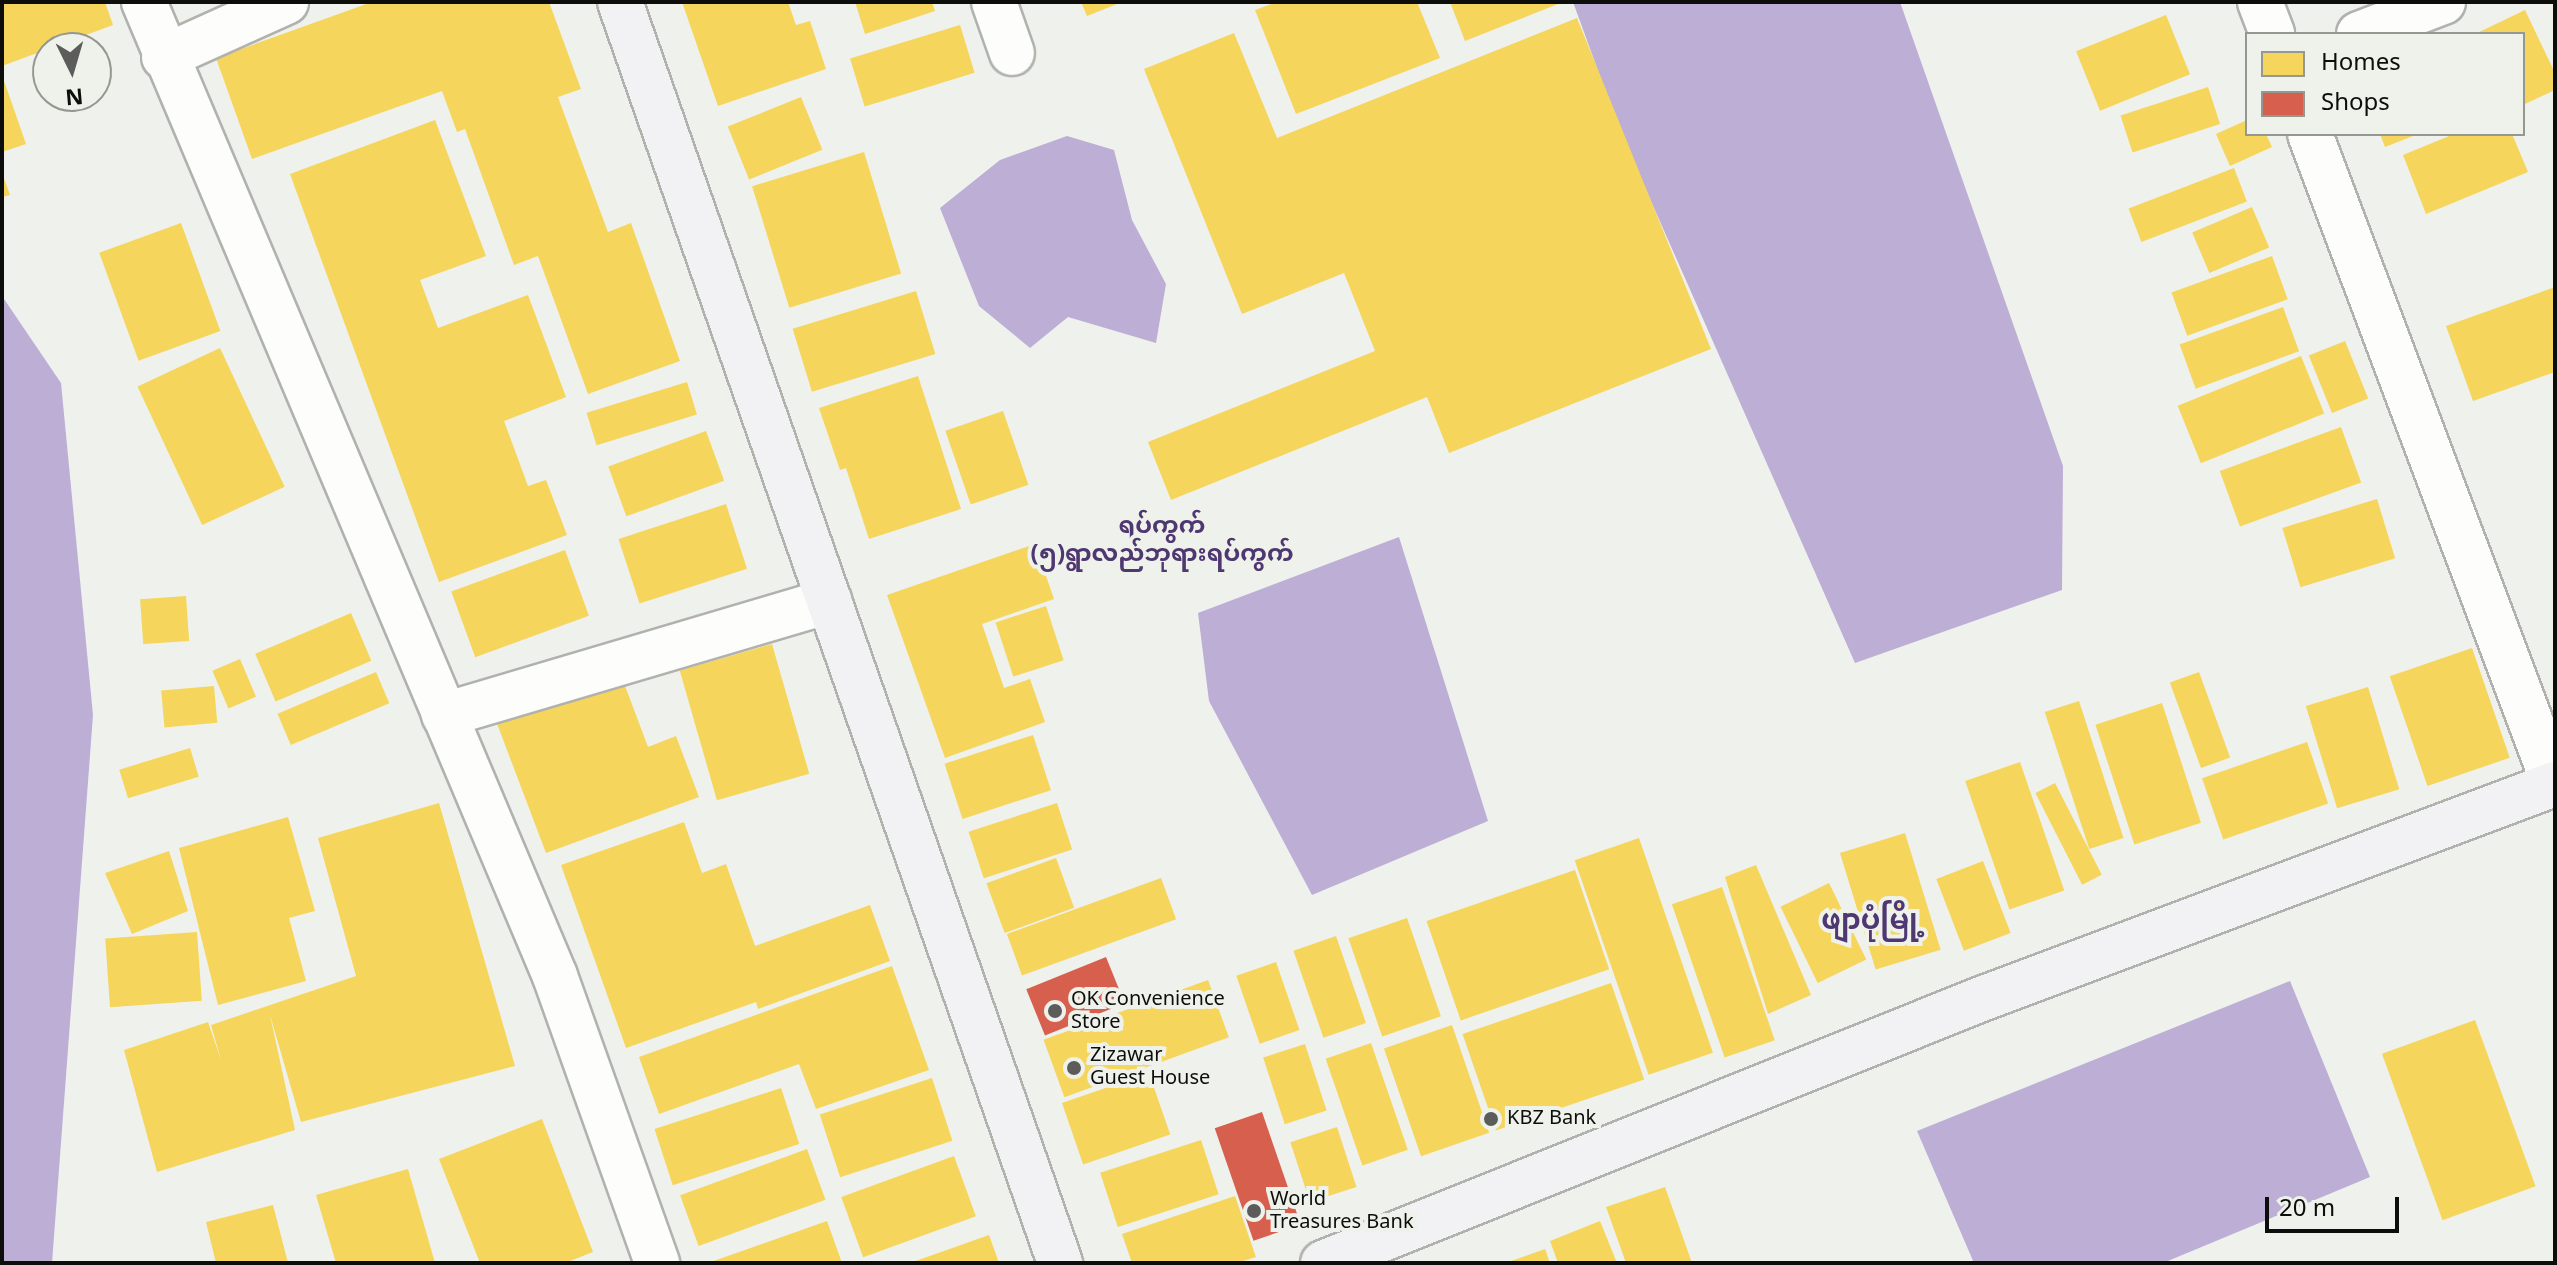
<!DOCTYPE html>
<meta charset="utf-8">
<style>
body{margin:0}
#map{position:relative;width:2557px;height:1265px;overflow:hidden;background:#eff1ec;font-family:Georgia,"Noto Sans Myanmar",serif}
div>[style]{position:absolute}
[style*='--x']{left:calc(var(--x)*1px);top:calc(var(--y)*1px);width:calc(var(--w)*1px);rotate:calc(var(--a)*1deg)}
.water>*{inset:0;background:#bdaed6}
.homes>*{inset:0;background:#f6d55c;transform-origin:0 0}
.shops>*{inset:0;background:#d6604d;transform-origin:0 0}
.roads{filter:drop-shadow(2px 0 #b1b2ae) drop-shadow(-2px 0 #b1b2ae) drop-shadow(0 2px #b1b2ae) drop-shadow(0 -2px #b1b2ae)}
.street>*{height:44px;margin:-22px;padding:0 22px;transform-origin:22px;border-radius:22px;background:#fdfdfc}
.secondary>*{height:44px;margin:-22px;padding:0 22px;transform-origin:22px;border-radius:22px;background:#f2f2f4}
.dots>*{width:22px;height:22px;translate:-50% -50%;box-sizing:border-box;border:4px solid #eff2eb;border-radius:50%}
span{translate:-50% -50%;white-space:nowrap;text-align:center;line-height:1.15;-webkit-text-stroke:8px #eff2eb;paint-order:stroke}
.poi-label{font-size:20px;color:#0d0e0c}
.left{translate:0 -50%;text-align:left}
.quarter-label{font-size:24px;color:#4f3772;font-weight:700}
.district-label{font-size:28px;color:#4f3772;font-weight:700}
.frame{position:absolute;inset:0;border:4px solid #0d0e0c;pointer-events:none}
.legend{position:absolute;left:2245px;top:32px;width:280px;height:104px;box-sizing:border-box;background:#eff2eb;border:2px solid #959792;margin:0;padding:10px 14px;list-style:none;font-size:24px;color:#0d0e0c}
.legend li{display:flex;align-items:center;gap:16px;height:40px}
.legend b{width:40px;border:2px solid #959792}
.north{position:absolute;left:32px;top:32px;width:80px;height:80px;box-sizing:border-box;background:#eff2eb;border:2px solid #959792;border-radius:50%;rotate:175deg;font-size:22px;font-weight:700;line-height:32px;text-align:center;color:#0d0e0c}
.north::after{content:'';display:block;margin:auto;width:28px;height:36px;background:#5c5d5a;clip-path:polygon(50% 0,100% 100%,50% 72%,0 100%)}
.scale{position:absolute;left:2265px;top:1197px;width:134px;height:36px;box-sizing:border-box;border:4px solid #0d0e0c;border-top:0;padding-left:10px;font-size:24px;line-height:28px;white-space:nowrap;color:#0d0e0c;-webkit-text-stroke:6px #eff2eb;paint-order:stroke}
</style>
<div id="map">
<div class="water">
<i style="clip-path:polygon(1573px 2px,1900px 2px,2063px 466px,2062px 590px,1855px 663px,1620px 131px)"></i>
<i style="clip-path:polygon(1067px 136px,1114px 150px,1132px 220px,1166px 284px,1156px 343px,1068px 317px,1030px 348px,979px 306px,940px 208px,1000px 160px)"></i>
<i style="clip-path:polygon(2px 296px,61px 383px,93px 715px,52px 1263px,2px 1263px)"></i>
<i style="clip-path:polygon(1399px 537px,1488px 821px,1312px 895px,1209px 701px,1198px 613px)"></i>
<i style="clip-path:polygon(2290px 981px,2370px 1177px,2163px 1263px,1974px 1263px,1917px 1131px)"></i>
</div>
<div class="homes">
<i style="clip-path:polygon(2px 2px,105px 2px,113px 25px,2px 66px)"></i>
<i style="clip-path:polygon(372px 2px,549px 2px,581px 89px,558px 97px,580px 157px,608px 232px,631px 223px,680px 361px,588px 394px,538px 256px,514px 265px,465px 129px,457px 132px,442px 91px,252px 159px,216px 58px)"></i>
<i style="clip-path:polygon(682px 2px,788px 2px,796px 25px,810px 21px,826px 69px,718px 106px)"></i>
<i style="clip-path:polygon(855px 2px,932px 2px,935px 11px,865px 34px)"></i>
<i style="clip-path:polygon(1081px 2px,1122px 2px,1087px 16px)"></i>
<i style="clip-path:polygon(1277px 2px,1417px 2px,1440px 58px,1296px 114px,1255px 10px)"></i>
<i style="clip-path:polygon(1450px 2px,1563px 2px,1465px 41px)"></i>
<i style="clip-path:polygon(2525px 10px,2555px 73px,2555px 90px,2523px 105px,2523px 34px,2475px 34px)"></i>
<i style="left:2166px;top:15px;width:64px;height:97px;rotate:68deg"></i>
<i style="clip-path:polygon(1577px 18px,1711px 349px,1449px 453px,1427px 397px,1171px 500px,1148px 442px,1375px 351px,1344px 273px,1242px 314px,1144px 69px,1234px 33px,1277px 138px)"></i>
<i style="left:960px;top:25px;width:50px;height:115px;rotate:73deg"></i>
<i style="clip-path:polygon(2px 75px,26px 144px,2px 152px)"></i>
<i style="left:2208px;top:87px;width:39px;height:92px;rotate:72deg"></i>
<i style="left:801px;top:97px;width:57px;height:79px;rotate:68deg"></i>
<i style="clip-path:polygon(435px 120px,486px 256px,420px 280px,438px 328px,528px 295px,566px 397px,504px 421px,528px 486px,546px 480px,567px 535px,439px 582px,290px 174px)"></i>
<i style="clip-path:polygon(2247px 120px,2247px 134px,2266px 134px,2272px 147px,2230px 166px,2216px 134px)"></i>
<i style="clip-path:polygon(2380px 134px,2418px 134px,2385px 147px)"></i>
<i style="clip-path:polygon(2454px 134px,2512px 134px,2528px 172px,2426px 214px,2403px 155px)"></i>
<i style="left:864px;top:152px;width:127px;height:117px;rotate:73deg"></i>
<i style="left:2234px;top:168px;width:36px;height:113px;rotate:69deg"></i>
<i style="clip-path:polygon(2px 173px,10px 195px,2px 197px)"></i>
<i style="left:2252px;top:207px;width:44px;height:65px;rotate:67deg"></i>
<i style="left:181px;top:223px;width:115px;height:87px;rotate:70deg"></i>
<i style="left:2272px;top:256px;width:46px;height:107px;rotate:70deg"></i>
<i style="clip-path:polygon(2555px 287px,2555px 372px,2473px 401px,2446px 326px)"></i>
<i style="left:916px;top:291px;width:66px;height:129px;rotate:73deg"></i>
<i style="left:2283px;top:307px;width:47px;height:110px;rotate:70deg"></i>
<i style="left:2345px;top:341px;width:62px;height:39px;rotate:68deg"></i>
<i style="left:220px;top:348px;width:153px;height:91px;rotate:65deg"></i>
<i style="left:2301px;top:356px;width:62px;height:133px;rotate:68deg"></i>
<i style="clip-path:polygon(918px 376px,961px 509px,869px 539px,846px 468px,840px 470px,819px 408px)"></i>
<i style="left:687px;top:382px;width:34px;height:105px;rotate:73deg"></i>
<i style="left:1003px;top:411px;width:78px;height:61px;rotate:71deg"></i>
<i style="left:2341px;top:427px;width:59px;height:129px;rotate:70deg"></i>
<i style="left:706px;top:431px;width:53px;height:104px;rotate:70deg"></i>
<i style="left:2377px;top:499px;width:62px;height:99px;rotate:73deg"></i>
<i style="left:726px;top:504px;width:68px;height:113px;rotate:72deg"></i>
<i style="clip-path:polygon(1035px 544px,1054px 599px,982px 624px,1004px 688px,1030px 679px,1045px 722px,945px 758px,887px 595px)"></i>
<i style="left:565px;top:550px;width:70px;height:121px;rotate:70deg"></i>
<i style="left:186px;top:596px;width:45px;height:46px;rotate:86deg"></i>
<i style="left:1046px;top:606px;width:57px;height:53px;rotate:72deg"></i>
<i style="left:351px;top:613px;width:52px;height:104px;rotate:67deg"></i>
<i style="left:772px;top:644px;width:135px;height:96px;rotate:74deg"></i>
<i style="left:2472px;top:648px;width:116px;height:87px;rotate:71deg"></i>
<i style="left:240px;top:659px;width:41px;height:30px;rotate:67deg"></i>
<i style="left:376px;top:672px;width:34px;height:107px;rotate:67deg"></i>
<i style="left:2199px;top:672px;width:91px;height:31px;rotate:70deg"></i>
<i style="clip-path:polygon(621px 675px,648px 747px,676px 736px,699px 797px,546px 853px,496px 721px)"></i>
<i style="left:214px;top:686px;width:37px;height:53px;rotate:85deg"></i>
<i style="left:2368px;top:687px;width:107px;height:65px;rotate:73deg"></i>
<i style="left:2079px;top:701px;width:144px;height:36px;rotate:72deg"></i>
<i style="left:2162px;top:703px;width:126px;height:70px;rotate:72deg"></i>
<i style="left:1033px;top:735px;width:58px;height:93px;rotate:72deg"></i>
<i style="left:2307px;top:742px;width:65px;height:111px;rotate:71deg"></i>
<i style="left:190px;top:748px;width:30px;height:74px;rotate:73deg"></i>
<i style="left:2020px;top:762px;width:136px;height:58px;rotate:71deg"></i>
<i style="left:2055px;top:783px;width:103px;height:22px;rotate:63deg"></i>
<i style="clip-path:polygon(439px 803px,515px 1066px,301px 1122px,270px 1015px,295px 1130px,157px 1172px,124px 1050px,208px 1022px,221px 1060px,211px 1025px,356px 976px,318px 838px)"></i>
<i style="left:1057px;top:803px;width:49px;height:93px;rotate:72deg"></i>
<i style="clip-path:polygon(288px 817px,315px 911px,289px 918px,306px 981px,218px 1005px,179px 848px)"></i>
<i style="clip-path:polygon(684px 822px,702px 873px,726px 864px,755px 946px,870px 905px,890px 961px,758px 1009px,756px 1002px,626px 1048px,561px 865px)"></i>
<i style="left:1905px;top:833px;width:122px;height:68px;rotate:73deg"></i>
<i style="left:1639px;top:838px;width:227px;height:68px;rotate:71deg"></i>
<i style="clip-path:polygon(169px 851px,188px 911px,132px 934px,105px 873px)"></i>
<i style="left:1056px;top:858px;width:53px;height:74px;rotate:70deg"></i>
<i style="left:1983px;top:861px;width:77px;height:50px;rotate:69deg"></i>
<i style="clip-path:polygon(1756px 865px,1811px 995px,1768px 1014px,1725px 877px)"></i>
<i style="left:1575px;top:870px;width:105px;height:157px;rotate:71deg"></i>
<i style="left:1161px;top:878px;width:44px;height:164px;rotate:70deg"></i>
<i style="left:1829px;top:883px;width:85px;height:54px;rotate:64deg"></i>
<i style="left:1722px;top:887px;width:162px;height:53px;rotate:71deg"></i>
<i style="left:1407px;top:918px;width:104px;height:62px;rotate:71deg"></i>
<i style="left:197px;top:932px;width:69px;height:92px;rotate:86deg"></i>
<i style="left:1336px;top:936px;width:92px;height:45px;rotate:71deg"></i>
<i style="left:1276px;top:962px;width:72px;height:42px;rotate:71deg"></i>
<i style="clip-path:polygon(892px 966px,929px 1070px,816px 1109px,799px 1064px,659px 1114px,639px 1057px)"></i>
<i style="left:1208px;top:980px;width:61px;height:175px;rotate:70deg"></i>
<i style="left:1611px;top:983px;width:102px;height:157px;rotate:71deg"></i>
<i style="left:2475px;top:1020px;width:177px;height:99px;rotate:70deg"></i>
<i style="left:1452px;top:1025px;width:114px;height:72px;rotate:71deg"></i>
<i style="left:1371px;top:1043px;width:113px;height:48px;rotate:71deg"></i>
<i style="left:1305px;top:1044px;width:70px;height:44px;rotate:72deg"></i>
<i style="left:1149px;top:1073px;width:65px;height:92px;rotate:71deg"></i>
<i style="left:932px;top:1078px;width:66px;height:118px;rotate:72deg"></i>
<i style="left:781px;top:1088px;width:59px;height:133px;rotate:72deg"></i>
<i style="clip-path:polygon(542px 1119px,593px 1252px,565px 1263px,480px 1263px,439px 1159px)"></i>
<i style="left:1337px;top:1127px;width:63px;height:49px;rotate:72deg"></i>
<i style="left:1201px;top:1140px;width:57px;height:106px;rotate:72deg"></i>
<i style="left:807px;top:1149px;width:54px;height:135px;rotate:70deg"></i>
<i style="left:954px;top:1156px;width:64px;height:120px;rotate:70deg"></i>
<i style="clip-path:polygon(408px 1169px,435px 1263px,336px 1263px,316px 1195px)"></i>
<i style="clip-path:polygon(1665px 1187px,1692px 1263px,1626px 1263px,1606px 1207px)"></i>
<i style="clip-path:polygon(1235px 1196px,1256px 1257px,1237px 1263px,1132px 1263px,1122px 1234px)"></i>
<i style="clip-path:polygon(273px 1205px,288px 1263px,216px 1263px,206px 1222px)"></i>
<i style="clip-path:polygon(827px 1221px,842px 1263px,708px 1263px)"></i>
<i style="clip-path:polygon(1600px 1221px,1617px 1263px,1558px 1263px,1550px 1241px)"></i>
<i style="clip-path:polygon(989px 1235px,999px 1263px,910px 1263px)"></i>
<i style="clip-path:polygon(1545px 1249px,1550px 1263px,1506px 1263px)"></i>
</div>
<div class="shops">
<i style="left:1106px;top:957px;width:50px;height:86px;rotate:68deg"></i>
<i style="left:1262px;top:1112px;width:119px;height:50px;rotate:71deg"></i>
</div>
<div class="roads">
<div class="street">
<i style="--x:144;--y:2;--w:1057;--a:67.12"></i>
<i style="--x:555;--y:976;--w:305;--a:70.4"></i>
<i style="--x:994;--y:2;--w:54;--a:70.6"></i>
<i style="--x:2260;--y:2;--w:34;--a:69"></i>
<i style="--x:2359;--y:34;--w:90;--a:-20.9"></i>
<i style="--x:164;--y:57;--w:134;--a:-24.3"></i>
<i style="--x:2310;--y:134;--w:694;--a:69.42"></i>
<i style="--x:444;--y:715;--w:402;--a:-16.5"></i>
</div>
<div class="secondary">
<i style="--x:620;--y:2;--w:1336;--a:70.76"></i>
<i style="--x:1323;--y:1263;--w:712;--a:-21.85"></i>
<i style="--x:1984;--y:998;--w:610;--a:-20.55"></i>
</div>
</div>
<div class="dots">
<i style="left:1055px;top:1011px;background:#5c5d5a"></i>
<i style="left:1074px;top:1068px;background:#5c5d5a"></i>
<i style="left:1491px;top:1119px;background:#5c5d5a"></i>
<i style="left:1254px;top:1211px;background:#5c5d5a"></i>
</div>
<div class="poi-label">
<span class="left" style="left:1071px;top:1012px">OK Convenience<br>Store</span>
<span class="left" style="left:1090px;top:1068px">Zizawar<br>Guest House</span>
<span class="left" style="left:1507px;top:1119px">KBZ Bank</span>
<span class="left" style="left:1270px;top:1212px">World<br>Treasures Bank</span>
</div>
<div class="quarter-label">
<span style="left:1162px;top:542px">ရပ်ကွက်<br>(၅)ရွာလည်ဘုရားရပ်ကွက်</span>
</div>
<div class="district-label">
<span style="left:1873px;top:923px">ဖျာပုံမြို့</span>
</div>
<div class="frame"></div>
<ul class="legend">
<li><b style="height:22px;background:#f6d55c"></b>Homes</li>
<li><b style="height:22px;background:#d6604d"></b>Shops</li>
</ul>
<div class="north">N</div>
<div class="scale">20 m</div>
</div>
